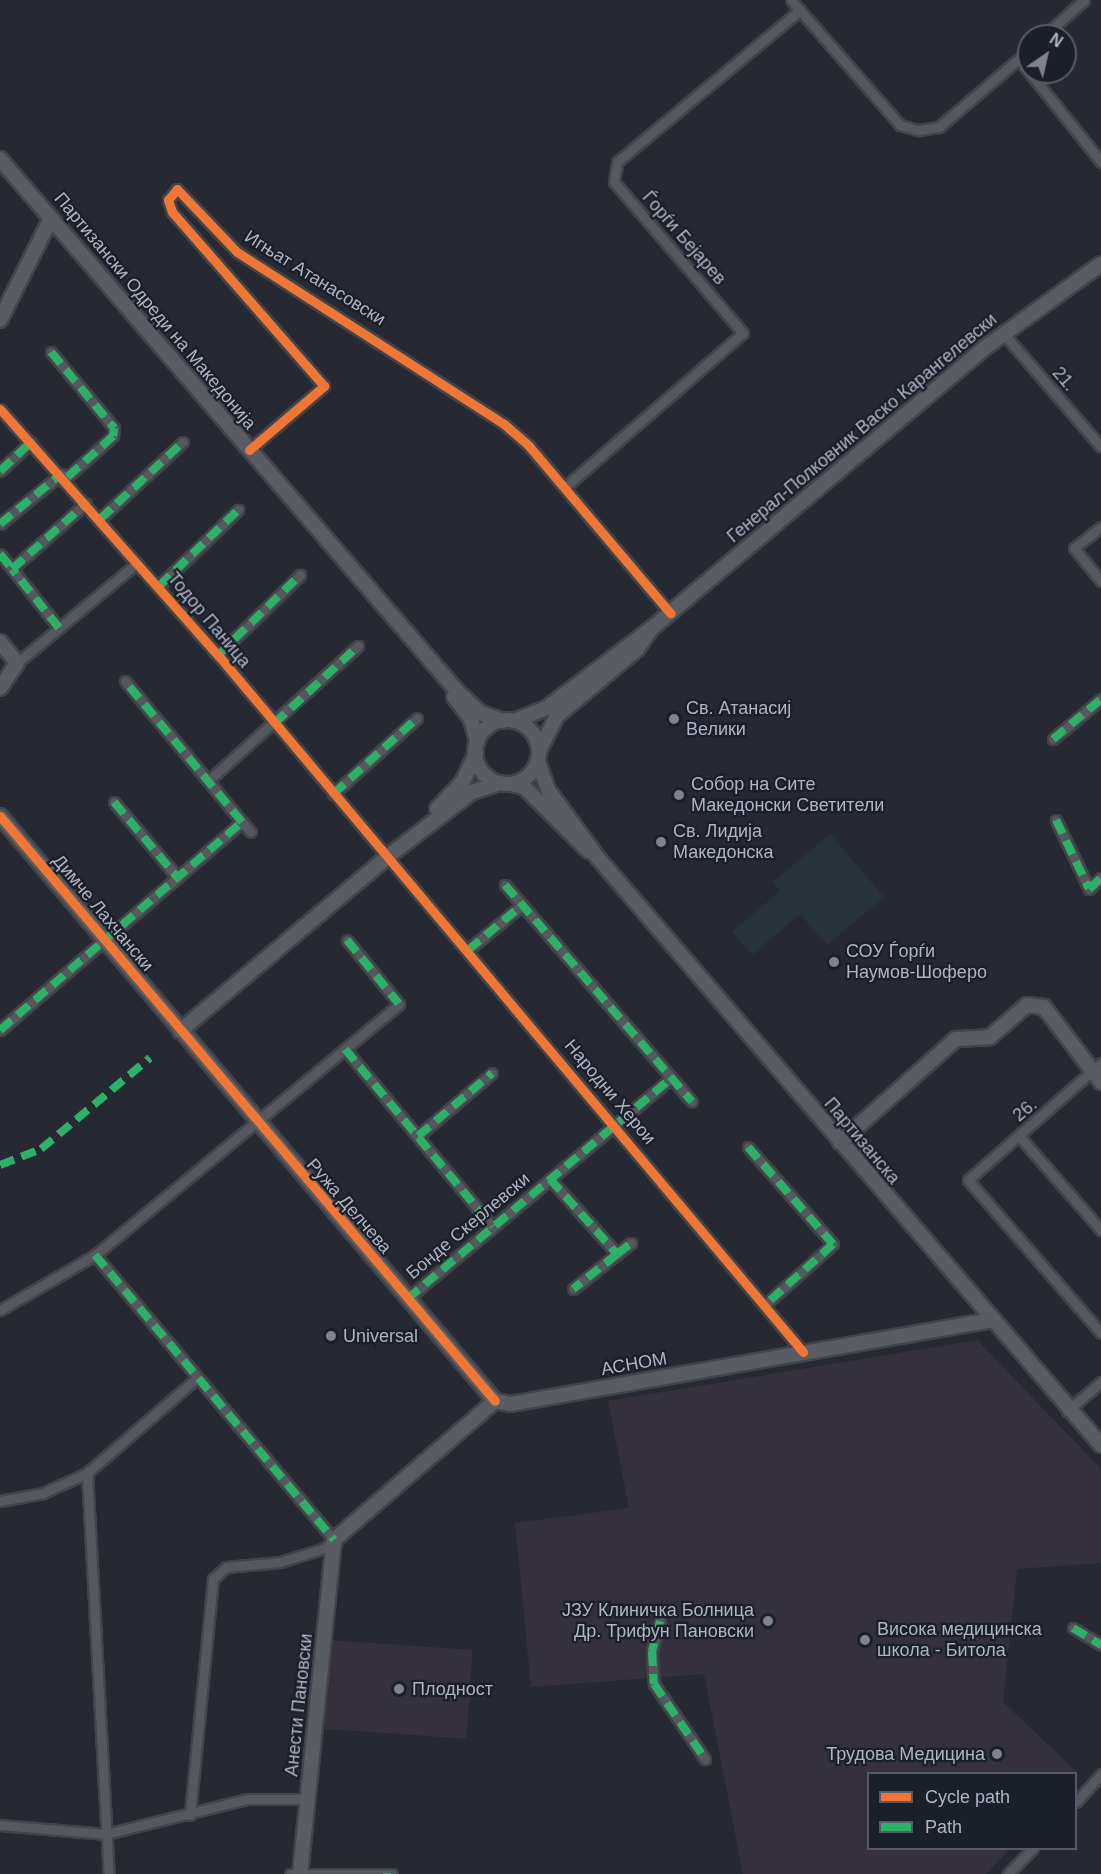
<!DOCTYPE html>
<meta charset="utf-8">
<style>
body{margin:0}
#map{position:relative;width:1101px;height:1874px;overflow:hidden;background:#262931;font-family:Helvetica,sans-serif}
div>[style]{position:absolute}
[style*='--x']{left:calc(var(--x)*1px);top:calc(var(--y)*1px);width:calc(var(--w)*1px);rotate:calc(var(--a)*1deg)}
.medical>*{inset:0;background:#34313c;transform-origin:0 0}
.green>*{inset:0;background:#273338}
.roads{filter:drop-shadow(2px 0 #42444a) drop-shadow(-2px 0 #42444a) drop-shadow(0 2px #42444a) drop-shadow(0 -2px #42444a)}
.street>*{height:9px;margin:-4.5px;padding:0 4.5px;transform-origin:4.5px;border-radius:4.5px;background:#56585f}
.secondary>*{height:14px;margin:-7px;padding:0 7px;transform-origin:7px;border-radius:7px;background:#5a5c64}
.secondary>.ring{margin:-7px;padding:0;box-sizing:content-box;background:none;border:14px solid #5a5c64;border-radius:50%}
.quiet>*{height:8px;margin-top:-4px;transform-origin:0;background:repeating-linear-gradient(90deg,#2db169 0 15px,transparent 0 23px)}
.cycleway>*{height:9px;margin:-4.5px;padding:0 4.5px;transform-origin:4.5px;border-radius:4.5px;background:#f07635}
.dots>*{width:16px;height:16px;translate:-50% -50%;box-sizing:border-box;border:3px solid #1b1f2a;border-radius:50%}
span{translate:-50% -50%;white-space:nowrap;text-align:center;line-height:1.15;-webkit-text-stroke:4.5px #1b1f2a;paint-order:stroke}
.street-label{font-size:18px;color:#b0b4c2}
.poi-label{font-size:18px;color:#b0b4c2}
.left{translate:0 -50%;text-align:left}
.right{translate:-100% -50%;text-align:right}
.legend{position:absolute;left:867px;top:1772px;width:210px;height:78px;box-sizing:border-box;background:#1b1f2a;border:2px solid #575b67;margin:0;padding:8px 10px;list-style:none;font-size:18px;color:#b0b4c2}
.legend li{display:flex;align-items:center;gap:12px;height:30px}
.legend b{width:30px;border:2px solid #575b67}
.north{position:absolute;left:1017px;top:24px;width:60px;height:60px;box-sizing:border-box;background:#1b1f2a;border:2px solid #575b67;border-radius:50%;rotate:34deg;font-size:16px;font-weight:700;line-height:24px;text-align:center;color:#b0b4c2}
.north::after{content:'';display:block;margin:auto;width:21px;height:27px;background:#80838f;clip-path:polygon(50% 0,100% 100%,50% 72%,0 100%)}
</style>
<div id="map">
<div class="medical">
<i style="clip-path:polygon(977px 1340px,1101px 1469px,1101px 1563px,1017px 1569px,1003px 1702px,1079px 1774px,1076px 1778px,1076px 1774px,868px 1774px,868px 1848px,1010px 1849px,986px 1874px,743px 1874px,704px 1674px,531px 1687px,515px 1523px,629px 1508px,608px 1401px)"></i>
<i style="left:329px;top:1640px;width:144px;height:89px;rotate:4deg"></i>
</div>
<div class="green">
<i style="clip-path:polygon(830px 834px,884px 897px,827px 945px,800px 914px,752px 955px,732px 932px,780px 891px,773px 882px)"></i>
</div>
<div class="roads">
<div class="street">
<i style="--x:791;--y:0;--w:166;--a:48.9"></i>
<i style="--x:900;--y:125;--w:19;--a:16"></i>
<i style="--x:918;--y:130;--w:21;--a:-8"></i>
<i style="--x:939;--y:127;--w:118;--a:-40.5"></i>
<i style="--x:1044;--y:36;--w:54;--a:-42"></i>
<i style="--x:1021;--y:62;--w:128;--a:51.3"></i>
<i style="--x:1003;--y:333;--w:150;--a:49.3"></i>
<i style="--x:51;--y:352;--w:99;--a:50.3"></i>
<i style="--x:114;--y:428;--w:8;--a:97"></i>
<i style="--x:113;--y:436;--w:64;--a:138.1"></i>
<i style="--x:0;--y:409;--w:329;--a:48.5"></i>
<i style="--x:218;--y:655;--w:910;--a:49.99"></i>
<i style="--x:249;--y:450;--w:99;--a:-40.5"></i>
<i style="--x:324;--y:386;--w:231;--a:-131.1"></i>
<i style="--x:172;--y:212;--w:13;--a:-108"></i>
<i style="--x:168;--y:200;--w:14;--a:-51"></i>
<i style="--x:177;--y:189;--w:87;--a:46.4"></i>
<i style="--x:237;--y:252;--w:318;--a:32.8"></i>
<i style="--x:504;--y:424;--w:33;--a:41"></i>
<i style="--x:529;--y:446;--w:219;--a:49.8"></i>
<i style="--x:0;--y:471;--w:42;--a:-43.1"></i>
<i style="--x:565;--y:487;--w:235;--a:-40.9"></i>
<i style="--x:743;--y:333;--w:199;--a:-130.5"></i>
<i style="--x:614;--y:182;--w:20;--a:-81"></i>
<i style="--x:617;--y:162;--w:238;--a:-39.7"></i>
<i style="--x:100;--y:519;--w:113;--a:-42.9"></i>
<i style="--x:0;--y:524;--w:79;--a:-39.3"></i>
<i style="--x:1101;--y:527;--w:34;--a:142"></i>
<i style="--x:1074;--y:548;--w:43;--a:50.7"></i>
<i style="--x:0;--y:554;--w:19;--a:51"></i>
<i style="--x:159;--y:586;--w:110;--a:-43.9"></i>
<i style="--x:59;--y:628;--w:75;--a:-128.5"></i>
<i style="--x:12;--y:569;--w:99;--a:-41.7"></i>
<i style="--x:218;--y:655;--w:115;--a:-44.3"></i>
<i style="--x:17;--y:663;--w:156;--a:-39.8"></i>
<i style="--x:1053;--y:739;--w:62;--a:-39.8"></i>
<i style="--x:208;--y:781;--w:202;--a:-42"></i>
<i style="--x:333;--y:794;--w:113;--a:-42.1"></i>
<i style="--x:114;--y:802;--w:99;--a:49.9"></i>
<i style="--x:1056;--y:820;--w:76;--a:64.4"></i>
<i style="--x:1089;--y:889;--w:16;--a:-43"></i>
<i style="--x:242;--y:822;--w:13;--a:48"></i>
<i style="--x:505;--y:885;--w:286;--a:49.2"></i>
<i style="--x:468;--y:950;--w:70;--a:-39.8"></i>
<i style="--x:0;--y:1030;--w:319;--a:-40.7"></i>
<i style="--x:242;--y:822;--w:183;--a:-129.7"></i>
<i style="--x:345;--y:1049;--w:231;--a:50.3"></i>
<i style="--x:1101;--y:1063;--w:177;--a:138.7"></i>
<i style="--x:968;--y:1180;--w:203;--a:49"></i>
<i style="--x:418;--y:1136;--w:97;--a:-40.4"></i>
<i style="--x:1019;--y:1136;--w:125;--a:48.9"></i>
<i style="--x:748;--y:1147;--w:129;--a:48.8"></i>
<i style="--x:833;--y:1244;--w:90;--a:138.2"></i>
<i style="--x:550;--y:1179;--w:101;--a:48.2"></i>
<i style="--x:617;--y:1254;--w:56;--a:141.5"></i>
<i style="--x:617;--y:1254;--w:18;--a:-38"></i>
<i style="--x:95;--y:1255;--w:372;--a:50"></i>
<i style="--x:334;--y:1540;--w:12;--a:138"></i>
<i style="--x:325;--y:1548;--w:47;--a:162.7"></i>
<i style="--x:280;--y:1562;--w:54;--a:174.7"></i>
<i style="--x:226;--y:1567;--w:18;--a:137"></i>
<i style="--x:213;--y:1579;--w:237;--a:95.6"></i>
<i style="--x:407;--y:1299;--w:344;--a:-39.9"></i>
<i style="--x:0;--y:1310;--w:110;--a:-30.1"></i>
<i style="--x:95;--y:1255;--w:394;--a:-39.5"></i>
<i style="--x:399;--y:1004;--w:82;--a:-129.1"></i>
<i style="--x:1067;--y:1411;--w:45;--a:-40.5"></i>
<i style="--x:87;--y:1473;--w:402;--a:86.9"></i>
<i style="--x:0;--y:1501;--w:44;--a:-10.5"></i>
<i style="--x:43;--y:1493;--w:48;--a:-24.4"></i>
<i style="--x:87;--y:1473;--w:144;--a:-40.8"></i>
<i style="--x:660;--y:1621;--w:31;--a:105"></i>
<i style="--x:652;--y:1651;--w:33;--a:87"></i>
<i style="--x:654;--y:1684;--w:91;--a:55.8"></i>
<i style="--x:1073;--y:1628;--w:33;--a:31"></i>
<i style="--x:1076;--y:1802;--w:38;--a:-48"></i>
<i style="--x:0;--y:1825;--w:106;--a:4.9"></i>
<i style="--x:106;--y:1834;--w:145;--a:-13.9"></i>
<i style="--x:247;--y:1799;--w:61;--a:0"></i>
<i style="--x:290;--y:1874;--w:102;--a:0"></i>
<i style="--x:1008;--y:1874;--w:36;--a:-46"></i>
</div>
<div class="secondary">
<i style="--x:0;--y:159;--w:701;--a:49.34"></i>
<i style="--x:457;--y:691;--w:33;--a:43"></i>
<i style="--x:481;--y:713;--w:23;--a:20"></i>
<i style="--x:0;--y:320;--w:114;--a:-63.4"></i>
<i style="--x:0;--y:642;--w:27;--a:51"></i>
<i style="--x:17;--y:663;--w:30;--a:124"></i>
<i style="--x:454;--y:697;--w:28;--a:52"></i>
<i style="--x:471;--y:719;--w:24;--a:75"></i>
<i class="ring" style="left:475px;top:720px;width:50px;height:50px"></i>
<i style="--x:514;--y:721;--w:37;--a:-22"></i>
<i style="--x:548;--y:707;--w:131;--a:-37.2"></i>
<i style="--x:652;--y:628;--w:433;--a:-40.1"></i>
<i style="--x:983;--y:349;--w:145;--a:-35.8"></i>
<i style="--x:539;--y:751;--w:39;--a:-63"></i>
<i style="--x:557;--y:716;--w:104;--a:-39.9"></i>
<i style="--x:637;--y:649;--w:21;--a:-55"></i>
<i style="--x:538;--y:762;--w:30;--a:70"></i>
<i style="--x:548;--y:790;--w:84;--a:53.7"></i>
<i style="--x:598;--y:858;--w:773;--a:49.41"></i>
<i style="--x:511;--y:784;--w:13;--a:13"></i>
<i style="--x:524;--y:787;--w:91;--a:44.6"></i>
<i style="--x:437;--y:809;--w:38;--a:-47"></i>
<i style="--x:463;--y:781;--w:31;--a:-65"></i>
<i style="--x:0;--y:816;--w:766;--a:49.76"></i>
<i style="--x:180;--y:1031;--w:269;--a:-40"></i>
<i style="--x:386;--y:858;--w:108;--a:-37.5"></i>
<i style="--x:472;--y:792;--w:29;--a:-18"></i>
<i style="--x:840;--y:1142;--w:155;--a:-41.6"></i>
<i style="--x:956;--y:1039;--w:34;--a:-3"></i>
<i style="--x:990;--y:1037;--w:49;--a:-40.9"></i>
<i style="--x:1027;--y:1005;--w:17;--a:7"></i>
<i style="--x:1044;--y:1007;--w:94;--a:52.8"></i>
<i style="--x:495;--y:1401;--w:16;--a:11"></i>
<i style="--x:511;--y:1404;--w:486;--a:-9.9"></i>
<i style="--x:300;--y:1874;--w:336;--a:-84.2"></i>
<i style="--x:334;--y:1540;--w:213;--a:-40.8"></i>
</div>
</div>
<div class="quiet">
<i style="--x:51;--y:352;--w:99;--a:50.3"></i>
<i style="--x:114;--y:428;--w:8;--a:97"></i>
<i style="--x:113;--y:436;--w:64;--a:138.1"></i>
<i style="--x:0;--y:471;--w:42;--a:-43.1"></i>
<i style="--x:100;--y:519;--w:113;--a:-42.9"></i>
<i style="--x:0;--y:524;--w:79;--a:-39.3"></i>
<i style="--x:0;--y:554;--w:19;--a:51"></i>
<i style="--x:159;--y:586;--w:110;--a:-43.9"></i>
<i style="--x:59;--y:628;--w:75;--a:-128.5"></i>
<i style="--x:12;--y:569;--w:99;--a:-41.7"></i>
<i style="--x:218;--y:655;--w:115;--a:-44.3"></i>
<i style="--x:274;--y:724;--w:115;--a:-42.9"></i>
<i style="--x:1053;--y:739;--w:62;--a:-39.8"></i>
<i style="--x:333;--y:794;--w:113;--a:-42.1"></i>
<i style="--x:114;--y:802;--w:99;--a:49.9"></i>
<i style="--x:1056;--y:820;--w:76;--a:64.4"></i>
<i style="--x:1089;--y:889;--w:16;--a:-43"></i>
<i style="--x:505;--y:885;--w:286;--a:49.2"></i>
<i style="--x:347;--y:940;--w:82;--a:50.9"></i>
<i style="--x:468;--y:950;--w:70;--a:-39.8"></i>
<i style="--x:0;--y:1030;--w:319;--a:-40.7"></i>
<i style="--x:242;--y:822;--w:183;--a:-129.7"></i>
<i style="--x:345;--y:1049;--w:231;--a:50.3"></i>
<i style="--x:418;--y:1136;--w:97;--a:-40.4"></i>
<i style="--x:748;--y:1147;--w:129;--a:48.8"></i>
<i style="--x:833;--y:1244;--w:90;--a:138.2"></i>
<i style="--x:0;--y:1165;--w:44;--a:-21.3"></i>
<i style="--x:41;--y:1149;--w:142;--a:-39.9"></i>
<i style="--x:550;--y:1179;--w:101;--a:48.2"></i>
<i style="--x:617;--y:1254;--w:56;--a:141.5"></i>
<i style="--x:617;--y:1254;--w:18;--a:-38"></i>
<i style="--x:95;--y:1255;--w:372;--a:50"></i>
<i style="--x:407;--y:1299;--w:344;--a:-39.9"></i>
<i style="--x:660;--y:1621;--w:31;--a:105"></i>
<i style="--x:652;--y:1651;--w:33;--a:87"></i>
<i style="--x:654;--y:1684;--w:91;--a:55.8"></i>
<i style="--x:1073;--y:1628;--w:33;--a:31"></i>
<i style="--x:387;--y:1874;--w:1;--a:-90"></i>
</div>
<div class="cycleway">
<i style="--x:0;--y:409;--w:329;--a:48.5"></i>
<i style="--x:218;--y:655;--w:910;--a:49.99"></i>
<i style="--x:249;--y:450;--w:99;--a:-40.5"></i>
<i style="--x:324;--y:386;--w:231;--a:-131.1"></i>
<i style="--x:172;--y:212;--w:13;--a:-108"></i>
<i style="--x:168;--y:200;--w:14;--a:-51"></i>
<i style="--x:177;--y:189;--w:87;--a:46.4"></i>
<i style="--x:237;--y:252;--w:318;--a:32.8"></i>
<i style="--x:504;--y:424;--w:33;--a:41"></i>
<i style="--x:529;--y:446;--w:219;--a:49.8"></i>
<i style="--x:0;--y:816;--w:766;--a:49.76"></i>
</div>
<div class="dots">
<i style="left:674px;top:719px;background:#80838f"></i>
<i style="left:679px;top:795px;background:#80838f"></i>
<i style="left:661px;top:842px;background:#80838f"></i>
<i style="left:834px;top:962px;background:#80838f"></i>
<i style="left:331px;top:1336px;background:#80838f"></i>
<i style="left:768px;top:1621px;background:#80838f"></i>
<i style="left:865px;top:1640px;background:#80838f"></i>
<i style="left:399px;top:1689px;background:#80838f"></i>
<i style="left:997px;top:1754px;background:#80838f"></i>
</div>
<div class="street-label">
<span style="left:684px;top:238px;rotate:49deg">Ѓорѓи Бејарев</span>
<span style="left:315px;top:278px;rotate:32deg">Игњат Атанасовски</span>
<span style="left:155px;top:311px;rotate:50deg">Партизански Одреди на Македонија</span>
<span style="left:1064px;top:379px;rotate:49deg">21.</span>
<span style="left:862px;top:428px;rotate:-40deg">Генерал-Полковник Васко Карангелевски</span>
<span style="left:209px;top:620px;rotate:50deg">Тодор Паница</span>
<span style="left:103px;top:913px;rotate:50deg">Димче Лахчански</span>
<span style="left:610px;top:1092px;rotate:50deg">Народни Херои</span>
<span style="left:1025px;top:1110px;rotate:-40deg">26.</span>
<span style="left:862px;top:1141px;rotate:50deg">Партизанска</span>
<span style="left:349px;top:1206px;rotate:49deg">Ружа Делчева</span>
<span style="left:468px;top:1226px;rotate:-40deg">Бонде Скерлевски</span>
<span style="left:634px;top:1364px;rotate:-10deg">АСНОМ</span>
<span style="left:299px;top:1705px;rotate:-84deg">Анести Пановски</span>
</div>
<div class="poi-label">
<span class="left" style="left:686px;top:719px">Св. Атанасиј<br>Велики</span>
<span class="left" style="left:691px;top:795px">Собор на Сите<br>Македонски Светители</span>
<span class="left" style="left:673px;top:842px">Св. Лидија<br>Македонска</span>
<span class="left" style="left:846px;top:962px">СОУ Ѓорѓи<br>Наумов-Шоферо</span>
<span class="left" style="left:343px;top:1336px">Universal</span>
<span class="right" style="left:754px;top:1621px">ЈЗУ Клиничка Болница<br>Др. Трифун Пановски</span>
<span class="left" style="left:877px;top:1640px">Висока медицинска<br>школа - Битола</span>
<span class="left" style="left:412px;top:1689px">Плодност</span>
<span class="right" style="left:985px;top:1754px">Трудова Медицина</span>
</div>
<ul class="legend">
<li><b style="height:8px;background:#f07635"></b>Cycle path</li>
<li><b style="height:8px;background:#2db169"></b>Path</li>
</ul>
<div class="north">N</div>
</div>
